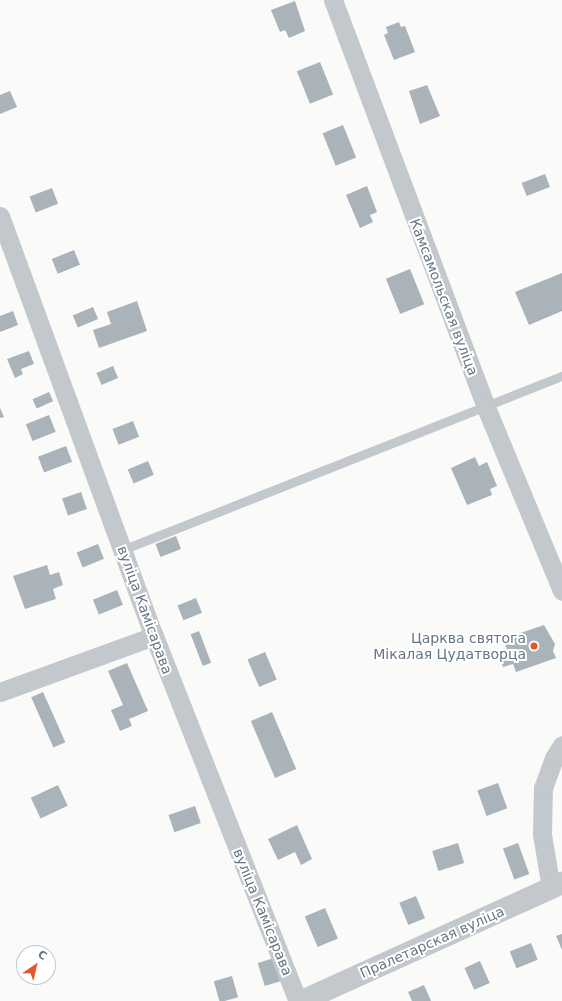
<!DOCTYPE html>
<meta charset="utf-8">
<style>
body{margin:0}
#map{position:relative;width:562px;height:1001px;overflow:hidden;background:#fafaf8;font-family:"DejaVu Sans",sans-serif}
div>[style]{position:absolute}
[style*='--x']{left:calc(var(--x)*1px);top:calc(var(--y)*1px);width:calc(var(--w)*1px);rotate:calc(var(--a)*1deg)}
.building>*{inset:0;background:#aab3b9;transform-origin:0 0}
.service>*{height:9px;margin:-4.5px;padding:0 4.5px;transform-origin:4.5px;border-radius:4.5px;background:#c3c8cc}
.minor>*{height:19px;margin:-9.5px;padding:0 9.5px;transform-origin:9.5px;border-radius:9.5px;background:#c3c8cc}
.tertiary>*{height:22px;margin:-11px;padding:0 11px;transform-origin:11px;border-radius:11px;background:#c3c8cc}
.dots>*{width:11px;height:11px;translate:-50% -50%;box-sizing:border-box;border:2px solid #fff;border-radius:50%}
span{translate:-50% -50%;white-space:nowrap;text-align:center;line-height:1.15;-webkit-text-stroke:4px #fff;paint-order:stroke}
.street-label{font-size:14px;color:#657683}
.poi-label{font-size:14px;color:#657683}
.right{translate:-100% -50%;text-align:right}
.north{position:absolute;left:16px;top:945px;width:40px;height:40px;box-sizing:border-box;background:#fff;border:1px solid #c1c8cd;border-radius:50%;rotate:34deg;font-size:11px;font-weight:700;line-height:16px;text-align:center;color:#657683}
.north::after{content:'';display:block;margin:auto;width:14px;height:18px;background:#e4572e;clip-path:polygon(50% 0,100% 100%,50% 72%,0 100%)}
</style>
<div id="map">
<div class="building">
<i style="clip-path:polygon(295px 1px,305px 31px,289px 38px,285px 30px,280px 32px,271px 10px)"></i>
<i style="clip-path:polygon(399px 22px,401px 27px,405px 26px,415px 52px,394px 60px,384px 35px,388px 33px,386px 27px)"></i>
<i style="left:320px;top:62px;width:35px;height:25px;rotate:68deg"></i>
<i style="clip-path:polygon(427px 85px,440px 116px,420px 124px,409px 91px)"></i>
<i style="clip-path:polygon(10px 91px,17px 107px,0 114px,0 95px)"></i>
<i style="left:343px;top:125px;width:35px;height:22px;rotate:68deg"></i>
<i style="left:545px;top:174px;width:14px;height:25px;rotate:69deg"></i>
<i style="clip-path:polygon(367px 186px,377px 212px,370px 215px,373px 222px,360px 228px,346px 195px)"></i>
<i style="left:52px;top:188px;width:17px;height:24px;rotate:69deg"></i>
<i style="left:74px;top:250px;width:16px;height:24px;rotate:68deg"></i>
<i style="left:410px;top:269px;width:38px;height:26px;rotate:68deg"></i>
<i style="clip-path:polygon(562px 273px,562px 311px,529px 325px,515px 292px)"></i>
<i style="clip-path:polygon(137px 301px,147px 331px,99px 348px,93px 330px,111px 324px,107px 312px)"></i>
<i style="left:93px;top:307px;width:13px;height:22px;rotate:67deg"></i>
<i style="clip-path:polygon(13px 311px,18px 325px,0 332px,0 316px)"></i>
<i style="clip-path:polygon(29px 351px,34px 364px,21px 369px,23px 374px,15px 378px,7px 359px)"></i>
<i style="left:113px;top:366px;width:13px;height:18px;rotate:67deg"></i>
<i style="left:49px;top:392px;width:10px;height:18px;rotate:66deg"></i>
<i style="clip-path:polygon(0 408px,4px 417px,0 418px)"></i>
<i style="left:49px;top:415px;width:18px;height:25px;rotate:68deg"></i>
<i style="left:133px;top:421px;width:17px;height:22px;rotate:69deg"></i>
<i style="left:66px;top:446px;width:17px;height:30px;rotate:69deg"></i>
<i style="clip-path:polygon(475px 457px,479px 466px,487px 462px,497px 486px,490px 489px,492px 495px,467px 505px,451px 468px)"></i>
<i style="left:148px;top:461px;width:15px;height:22px;rotate:67deg"></i>
<i style="left:81px;top:492px;width:18px;height:20px;rotate:71deg"></i>
<i style="left:176px;top:536px;width:14px;height:22px;rotate:69deg"></i>
<i style="left:98px;top:544px;width:16px;height:23px;rotate:68deg"></i>
<i style="clip-path:polygon(47px 565px,50px 575px,59px 572px,63px 585px,53px 589px,56px 599px,25px 609px,13px 576px)"></i>
<i style="left:117px;top:590px;width:16px;height:26px;rotate:68deg"></i>
<i style="left:196px;top:598px;width:16px;height:20px;rotate:68deg"></i>
<i style="clip-path:polygon(544px 625px,555px 644px,553px 651px,556px 658px,516px 672px,513px 664px,503px 667px,498px 653px,507px 650px,503px 639px)"></i>
<i style="left:199px;top:631px;width:34px;height:9px;rotate:69deg"></i>
<i style="left:265px;top:652px;width:30px;height:19px;rotate:67deg"></i>
<i style="clip-path:polygon(127px 663px,148px 711px,129px 719px,132px 726px,120px 731px,111px 710px,123px 705px,108px 671px)"></i>
<i style="left:43px;top:692px;width:55px;height:13px;rotate:66deg"></i>
<i style="left:272px;top:712px;width:62px;height:23px;rotate:67deg"></i>
<i style="left:498px;top:783px;width:27px;height:22px;rotate:70deg"></i>
<i style="left:58px;top:785px;width:23px;height:30px;rotate:65deg"></i>
<i style="left:195px;top:806px;width:18px;height:28px;rotate:71deg"></i>
<i style="clip-path:polygon(297px 825px,312px 859px,301px 865px,295px 852px,278px 860px,268px 839px)"></i>
<i style="left:458px;top:843px;width:21px;height:27px;rotate:73deg"></i>
<i style="left:518px;top:843px;width:33px;height:16px;rotate:70deg"></i>
<i style="left:416px;top:896px;width:24px;height:18px;rotate:68deg"></i>
<i style="left:325px;top:908px;width:33px;height:22px;rotate:67deg"></i>
<i style="clip-path:polygon(562px 934px,562px 950px,556px 936px)"></i>
<i style="left:531px;top:943px;width:18px;height:23px;rotate:68deg"></i>
<i style="left:274px;top:958px;width:24px;height:17px;rotate:73deg"></i>
<i style="left:480px;top:961px;width:24px;height:17px;rotate:66deg"></i>
<i style="left:232px;top:976px;width:22px;height:19px;rotate:74deg"></i>
<i style="clip-path:polygon(424px 985px,431px 1001px,412px 1001px,408px 992px)"></i>
</div>
<div class="service">
<i style="--x:122;--y:550;--w:473;--a:-21.6"></i>
</div>
<div class="minor">
<i style="--x:333;--y:0;--w:433;--a:69.4"></i>
<i style="--x:485;--y:405;--w:201;--a:67.5"></i>
<i style="--x:0;--y:216;--w:447;--a:69.9"></i>
<i style="--x:154;--y:636;--w:392;--a:68.5"></i>
<i style="--x:0;--y:692;--w:164;--a:-20"></i>
<i style="--x:551;--y:888;--w:55;--a:-99.5"></i>
<i style="--x:542;--y:834;--w:46;--a:-88.8"></i>
<i style="--x:543;--y:788;--w:32;--a:-70"></i>
<i style="--x:554;--y:758;--w:15;--a:-58"></i>
</div>
<div class="tertiary">
<i style="--x:302;--y:1001;--w:286;--a:-24.4"></i>
</div>
<div class="dots">
<i style="left:534px;top:646px;background:#e4572e"></i>
</div>
<div class="street-label">
<span style="left:444px;top:297px;rotate:69deg">Камсамольская вуліца</span>
<span style="left:145px;top:610px;rotate:70deg">вуліца Камісарава</span>
<span style="left:263px;top:912px;rotate:68deg">вуліца Камісарава</span>
<span style="left:432px;top:942px;rotate:-24deg">Пралетарская вуліца</span>
</div>
<div class="poi-label">
<span class="right" style="left:526px;top:646px">Царква святога<br>Мікалая Цудатворца</span>
</div>
<div class="north">С</div>
</div>
